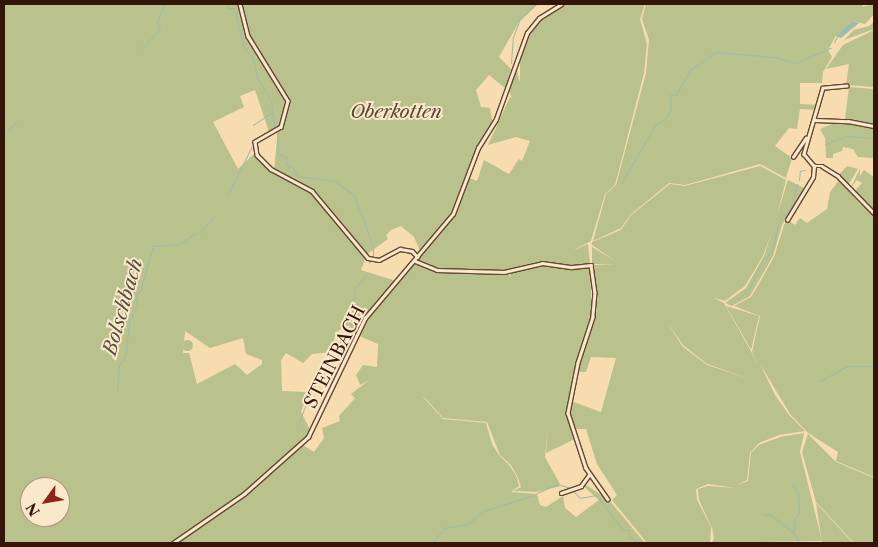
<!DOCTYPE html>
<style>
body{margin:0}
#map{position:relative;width:878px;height:547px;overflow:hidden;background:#f6dcae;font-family:"Libre Caslon Text",serif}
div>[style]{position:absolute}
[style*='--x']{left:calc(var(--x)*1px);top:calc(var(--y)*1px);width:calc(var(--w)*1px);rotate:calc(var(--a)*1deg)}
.green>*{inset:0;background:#b9c18c}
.round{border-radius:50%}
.water>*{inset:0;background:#9dbcab}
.stream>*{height:1px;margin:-0.5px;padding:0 0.5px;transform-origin:0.5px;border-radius:0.5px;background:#9dbcab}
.roads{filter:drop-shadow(1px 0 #644732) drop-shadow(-1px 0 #644732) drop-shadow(0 1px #644732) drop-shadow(0 -1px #644732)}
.minor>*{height:2.5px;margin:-1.25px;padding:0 1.25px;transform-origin:1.25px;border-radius:1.25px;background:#f9e8ca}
span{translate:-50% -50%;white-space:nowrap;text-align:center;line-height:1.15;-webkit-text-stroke:4px #f9e8ca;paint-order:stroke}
.park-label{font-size:18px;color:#5c4930;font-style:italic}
.street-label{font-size:18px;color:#341509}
.water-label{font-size:19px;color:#594f42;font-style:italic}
.frame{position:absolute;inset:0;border:5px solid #341509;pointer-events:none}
.north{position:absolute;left:20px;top:477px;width:50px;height:50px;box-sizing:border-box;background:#f9e8ca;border:1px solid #aa947d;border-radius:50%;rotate:238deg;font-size:14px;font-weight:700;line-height:20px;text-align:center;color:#341509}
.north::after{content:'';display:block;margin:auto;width:18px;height:22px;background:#8f2418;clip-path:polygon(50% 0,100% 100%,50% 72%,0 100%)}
</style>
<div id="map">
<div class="green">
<i style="clip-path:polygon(evenodd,4px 4px,538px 4px,519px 22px,499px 57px,511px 69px,505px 88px,489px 75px,476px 90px,481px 107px,490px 108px,493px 125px,480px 144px,454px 211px,434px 238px,455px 214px,469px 178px,477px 181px,484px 160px,509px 174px,519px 159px,522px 161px,530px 141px,516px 137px,488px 145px,510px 97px,512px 98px,508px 88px,515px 65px,520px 82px,520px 53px,538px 21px,565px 4px,645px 4px,640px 19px,647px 44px,644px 73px,615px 185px,605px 194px,591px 241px,572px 251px,588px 244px,590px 264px,573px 266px,544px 262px,493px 272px,508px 273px,510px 278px,511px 272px,542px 264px,574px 269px,590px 265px,592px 315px,574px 371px,568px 413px,575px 439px,546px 453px,548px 426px,545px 457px,561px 486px,536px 492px,513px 491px,521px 487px,518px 478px,511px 465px,500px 455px,487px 422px,443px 418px,426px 399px,422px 396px,443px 419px,486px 423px,492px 444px,499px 455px,510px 466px,517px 478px,519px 486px,511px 492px,537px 494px,540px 505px,546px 507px,563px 496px,565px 508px,576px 517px,599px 500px,583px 486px,586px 485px,609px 500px,645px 543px,174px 543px,245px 495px,303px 445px,314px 452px,324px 438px,322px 428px,340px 421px,339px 416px,355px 398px,351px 394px,369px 380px,360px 385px,356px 375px,363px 365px,377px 367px,378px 344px,357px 335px,349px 325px,336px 332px,331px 352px,312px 354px,303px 363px,286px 353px,281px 360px,282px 391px,308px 392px,301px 412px,311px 431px,304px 441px,244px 494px,172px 543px,4px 543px,4px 4px,255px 90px,269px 132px,278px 130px,274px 170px,256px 152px,238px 169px,213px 122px,244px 107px,240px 96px,255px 90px,4px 4px,401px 226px,414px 237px,421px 253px,379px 300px,396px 281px,361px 270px,367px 254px,388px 239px,386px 235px,391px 230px,401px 226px,4px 4px,185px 331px,210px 348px,243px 338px,246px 354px,262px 360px,262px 364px,247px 375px,235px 364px,197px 384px,189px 353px,183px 353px,185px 331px,4px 4px,30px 487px,60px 487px,60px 517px,30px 517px,30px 487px)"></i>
<i style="clip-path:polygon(646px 4px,863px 4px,862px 7px,874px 4px,874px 14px,865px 24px,852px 21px,835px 37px,828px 50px,832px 57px,823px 72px,822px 83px,800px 83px,800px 104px,819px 105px,818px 110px,800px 109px,797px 129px,789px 128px,775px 146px,792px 158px,786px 178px,760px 164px,685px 185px,669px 183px,630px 215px,621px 228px,593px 241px,606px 194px,616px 185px,646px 73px,649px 40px,642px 19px)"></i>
<i style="clip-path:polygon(874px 22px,874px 29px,844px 40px,854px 30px,869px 26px)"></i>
<i style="clip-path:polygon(874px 30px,874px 87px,846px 85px,849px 64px,826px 69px,843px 45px)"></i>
<i style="clip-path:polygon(849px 87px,874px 89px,874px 124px,845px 119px)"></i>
<i style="clip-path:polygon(837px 122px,874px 127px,874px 158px,858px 157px,853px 149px,843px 147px,842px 151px,833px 154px,833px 158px,826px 158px,825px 138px,820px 129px)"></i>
<i style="clip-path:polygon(evenodd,760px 166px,786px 180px,775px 223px,763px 256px,745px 286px,725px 301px,714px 298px,724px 303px,759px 366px,752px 352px,760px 316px,734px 306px,751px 297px,756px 289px,774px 257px,784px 225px,793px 211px,788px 220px,795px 225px,800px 218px,807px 223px,827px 209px,830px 192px,840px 179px,858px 202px,874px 215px,874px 477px,836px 461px,838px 452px,808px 433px,790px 414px,760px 364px,775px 395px,789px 415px,805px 431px,779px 435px,759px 443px,750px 453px,747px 480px,735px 486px,748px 481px,751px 453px,759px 445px,780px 437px,804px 433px,800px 452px,822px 541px,712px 543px,714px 538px,712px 528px,699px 500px,698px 489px,708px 486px,736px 488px,708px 484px,696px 489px,697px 500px,711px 527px,710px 543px,647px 543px,612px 500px,617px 495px,597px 464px,586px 429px,576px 429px,576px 438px,569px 412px,571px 401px,601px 412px,616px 358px,591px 357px,586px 372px,576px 372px,595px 313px,592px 265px,616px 264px,592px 264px,592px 247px,617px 262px,592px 245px,592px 242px,621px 230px,630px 216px,670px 184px,685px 186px,760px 166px,667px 322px,683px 345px,707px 364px,753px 380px,707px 365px,682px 346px,667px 322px)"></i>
<i style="clip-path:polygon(847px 166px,858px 169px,848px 185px,838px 176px)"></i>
<i style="clip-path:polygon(860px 169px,860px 176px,864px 170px,874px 177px,874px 212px,853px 193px,862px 183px,857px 180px,850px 189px)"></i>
<i style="clip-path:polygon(788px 180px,804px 188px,782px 225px,773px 256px,750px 296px,732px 306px,725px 303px,746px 288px,764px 256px)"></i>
<i style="clip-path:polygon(726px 306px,759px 316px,751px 350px,745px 339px)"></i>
<i class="round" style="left:181.5px;top:339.5px;width:11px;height:11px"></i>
<i style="clip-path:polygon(808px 434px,836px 462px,874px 478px,874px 543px,854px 543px,816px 502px,802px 452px)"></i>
<i style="clip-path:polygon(816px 503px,853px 543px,800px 543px,822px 542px)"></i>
</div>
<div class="water">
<i style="clip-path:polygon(852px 21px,859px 23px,841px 38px,836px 36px)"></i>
</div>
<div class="stream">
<i style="--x:227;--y:4;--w:4;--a:76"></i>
<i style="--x:228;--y:8;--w:6;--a:0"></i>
<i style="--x:234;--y:8;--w:40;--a:75.6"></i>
<i style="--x:244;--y:47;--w:14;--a:51"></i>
<i style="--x:253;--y:58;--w:20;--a:79"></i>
<i style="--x:257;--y:78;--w:26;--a:58"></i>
<i style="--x:271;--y:100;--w:28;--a:82"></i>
<i style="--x:834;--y:42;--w:8;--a:-60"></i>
<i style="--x:142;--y:48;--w:26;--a:-47"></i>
<i style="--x:160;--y:29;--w:8;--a:-113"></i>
<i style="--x:157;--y:22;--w:19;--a:-69"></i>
<i style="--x:511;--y:63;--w:26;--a:-86"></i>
<i style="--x:513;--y:37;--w:19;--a:-69"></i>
<i style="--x:520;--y:19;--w:22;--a:-43"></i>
<i style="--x:515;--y:82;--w:12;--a:-90"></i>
<i style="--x:253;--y:125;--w:23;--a:-34"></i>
<i style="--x:277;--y:132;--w:21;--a:87"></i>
<i style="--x:278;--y:153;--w:8;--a:30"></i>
<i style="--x:285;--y:157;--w:7;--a:82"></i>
<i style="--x:286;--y:164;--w:8;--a:30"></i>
<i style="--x:293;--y:168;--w:9;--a:58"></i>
<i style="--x:298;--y:176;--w:36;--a:8"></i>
<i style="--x:334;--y:181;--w:24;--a:35"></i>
<i style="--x:354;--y:195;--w:54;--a:69.6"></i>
<i style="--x:373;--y:246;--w:11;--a:90"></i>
<i style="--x:4;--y:135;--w:18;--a:-47"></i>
<i style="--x:825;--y:144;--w:23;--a:-20"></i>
<i style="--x:847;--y:136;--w:27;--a:4"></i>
<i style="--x:799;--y:180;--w:9;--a:-84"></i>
<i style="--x:800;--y:171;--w:5;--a:-11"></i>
<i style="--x:621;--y:184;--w:68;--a:-60"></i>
<i style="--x:655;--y:125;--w:10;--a:-29"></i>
<i style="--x:664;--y:120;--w:13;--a:-58"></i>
<i style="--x:671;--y:109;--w:14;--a:-94"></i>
<i style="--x:670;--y:95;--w:6;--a:0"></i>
<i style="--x:676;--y:95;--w:29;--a:-61"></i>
<i style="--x:690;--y:70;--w:32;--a:-35"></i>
<i style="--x:716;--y:52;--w:58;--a:4.9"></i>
<i style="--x:774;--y:57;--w:22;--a:16"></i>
<i style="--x:795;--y:63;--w:39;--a:-23"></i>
<i style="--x:228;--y:194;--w:54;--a:-63.4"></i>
<i style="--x:199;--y:233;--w:21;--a:-47"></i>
<i style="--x:369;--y:263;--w:2;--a:-63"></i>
<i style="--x:737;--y:299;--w:16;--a:-40"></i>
<i style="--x:749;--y:289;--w:31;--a:-65"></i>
<i style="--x:762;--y:261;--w:14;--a:-45"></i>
<i style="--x:772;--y:251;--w:32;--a:-76"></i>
<i style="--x:780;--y:220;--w:15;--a:-48"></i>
<i style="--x:790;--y:209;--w:26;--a:-74"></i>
<i style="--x:320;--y:377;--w:25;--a:-48"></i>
<i style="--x:337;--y:358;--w:17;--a:-80"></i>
<i style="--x:340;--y:341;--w:20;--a:-57"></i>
<i style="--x:351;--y:324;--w:12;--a:-95"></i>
<i style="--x:350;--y:312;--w:26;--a:-77"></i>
<i style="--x:356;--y:287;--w:17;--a:-50"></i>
<i style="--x:820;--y:381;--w:31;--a:-29"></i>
<i style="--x:847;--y:366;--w:27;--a:0"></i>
<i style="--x:315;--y:386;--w:8;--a:-67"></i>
<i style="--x:117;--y:391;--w:26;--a:-86"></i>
<i style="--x:119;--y:365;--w:10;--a:-53"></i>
<i style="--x:125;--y:357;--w:38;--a:-83"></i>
<i style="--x:130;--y:319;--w:15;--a:-62"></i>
<i style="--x:137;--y:306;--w:12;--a:-95"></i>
<i style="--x:136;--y:294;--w:5;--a:-37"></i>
<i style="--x:140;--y:291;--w:47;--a:-73.9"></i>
<i style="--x:153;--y:246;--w:27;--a:-4"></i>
<i style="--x:180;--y:244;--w:19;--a:-36"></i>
<i style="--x:298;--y:424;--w:38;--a:-68"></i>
<i style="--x:792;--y:483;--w:13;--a:61"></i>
<i style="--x:798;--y:494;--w:18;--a:87"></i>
<i style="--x:799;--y:512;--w:8;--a:120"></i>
<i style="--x:795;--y:519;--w:13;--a:99"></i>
<i style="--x:793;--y:532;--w:13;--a:61"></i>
<i style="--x:561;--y:485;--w:9;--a:18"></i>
<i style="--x:574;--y:492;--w:8;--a:45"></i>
<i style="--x:580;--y:498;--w:16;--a:-11"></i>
<i style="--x:596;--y:495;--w:44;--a:52.4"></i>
<i style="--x:623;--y:530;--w:6;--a:0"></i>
<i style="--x:629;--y:530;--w:6;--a:90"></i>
<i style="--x:629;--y:536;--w:11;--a:38"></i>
<i style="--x:537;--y:493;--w:22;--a:-24"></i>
<i style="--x:763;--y:514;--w:8;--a:7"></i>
<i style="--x:771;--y:515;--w:28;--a:38"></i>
<i style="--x:432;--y:543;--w:19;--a:-51"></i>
<i style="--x:444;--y:528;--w:24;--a:-9"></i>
<i style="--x:468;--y:524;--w:20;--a:-41"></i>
<i style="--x:483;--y:511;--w:53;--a:-17.4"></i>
</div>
<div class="roads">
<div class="minor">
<i style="--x:240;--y:4;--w:33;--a:76"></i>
<i style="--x:248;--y:36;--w:76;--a:58.4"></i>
<i style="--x:288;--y:101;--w:27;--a:105"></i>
<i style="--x:281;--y:127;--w:30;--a:150"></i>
<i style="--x:255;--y:142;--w:13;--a:81"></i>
<i style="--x:257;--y:155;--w:20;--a:45"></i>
<i style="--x:271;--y:169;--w:47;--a:28.2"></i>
<i style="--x:312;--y:191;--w:87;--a:50.1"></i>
<i style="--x:368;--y:258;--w:11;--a:10"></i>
<i style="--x:379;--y:260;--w:24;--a:-28"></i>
<i style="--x:400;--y:249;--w:12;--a:9"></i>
<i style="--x:412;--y:251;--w:8;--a:45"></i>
<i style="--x:847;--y:86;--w:24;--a:175"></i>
<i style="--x:823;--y:88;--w:69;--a:106.1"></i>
<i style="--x:804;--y:154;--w:16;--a:50"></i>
<i style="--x:814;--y:166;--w:8;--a:0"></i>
<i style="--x:822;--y:166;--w:19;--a:32"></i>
<i style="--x:838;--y:176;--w:52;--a:45.8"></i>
<i style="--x:815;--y:120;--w:33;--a:2"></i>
<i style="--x:848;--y:121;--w:26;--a:11"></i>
<i style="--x:793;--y:157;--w:23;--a:-56"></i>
<i style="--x:787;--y:220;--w:50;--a:-58.8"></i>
<i style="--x:813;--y:177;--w:11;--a:-85"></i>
<i style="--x:415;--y:261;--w:24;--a:22"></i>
<i style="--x:437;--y:270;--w:67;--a:1.7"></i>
<i style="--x:504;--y:272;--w:39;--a:-13"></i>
<i style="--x:542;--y:263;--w:30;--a:8"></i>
<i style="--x:572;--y:267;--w:19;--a:-6"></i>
<i style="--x:591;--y:265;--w:27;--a:82"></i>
<i style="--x:595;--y:292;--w:25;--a:95"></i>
<i style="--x:593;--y:317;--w:48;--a:108.1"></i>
<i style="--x:578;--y:363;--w:51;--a:101.3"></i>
<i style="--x:568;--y:413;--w:58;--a:71.9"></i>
<i style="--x:586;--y:468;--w:38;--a:55"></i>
<i style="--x:561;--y:493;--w:21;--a:-19"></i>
<i style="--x:581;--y:486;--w:14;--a:-54"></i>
<i style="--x:173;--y:543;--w:86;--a:-34.6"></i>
<i style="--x:244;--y:494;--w:86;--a:-41.7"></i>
<i style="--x:308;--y:437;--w:132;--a:-64.4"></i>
<i style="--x:365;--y:318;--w:136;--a:-49.8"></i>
<i style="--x:453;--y:214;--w:71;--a:-69.3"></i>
<i style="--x:478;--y:148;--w:34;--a:-58"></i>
<i style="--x:496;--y:119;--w:91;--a:-70.2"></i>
<i style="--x:527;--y:33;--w:19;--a:-51"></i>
<i style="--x:539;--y:18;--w:26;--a:-32"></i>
</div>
</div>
<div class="park-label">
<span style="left:396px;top:112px">Oberkotten</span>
</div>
<div class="street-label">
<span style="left:335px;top:357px;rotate:-63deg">STEINBACH</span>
</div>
<div class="water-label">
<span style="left:123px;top:307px;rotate:-74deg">Bolschbach</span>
</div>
<div class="frame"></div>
<div class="north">N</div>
</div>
